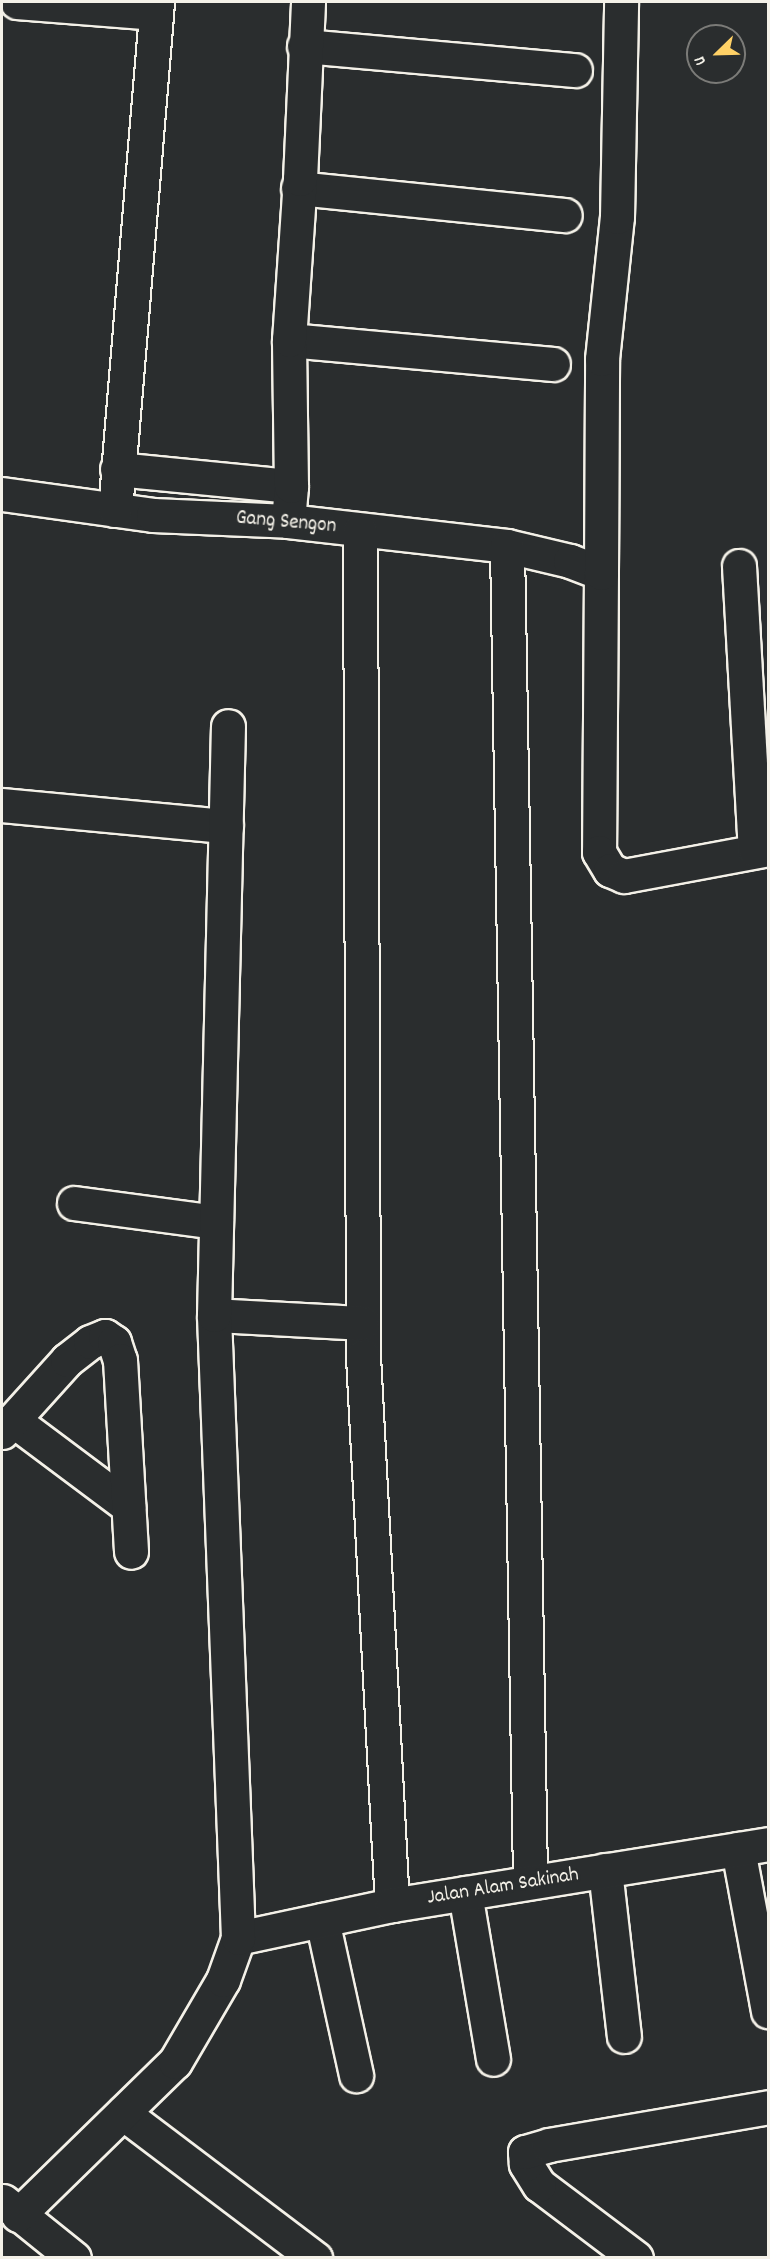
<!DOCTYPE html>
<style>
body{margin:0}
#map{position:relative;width:770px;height:2259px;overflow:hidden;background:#2a2d2e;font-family:Dekko,sans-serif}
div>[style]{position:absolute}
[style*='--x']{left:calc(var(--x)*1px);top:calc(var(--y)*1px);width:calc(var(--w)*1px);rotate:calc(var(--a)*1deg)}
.roads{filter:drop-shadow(2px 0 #f4f1e8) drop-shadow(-2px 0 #f4f1e8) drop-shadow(0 2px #f4f1e8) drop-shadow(0 -2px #f4f1e8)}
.minor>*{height:33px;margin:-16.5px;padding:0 16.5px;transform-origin:16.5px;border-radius:16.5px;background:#2a2d2e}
span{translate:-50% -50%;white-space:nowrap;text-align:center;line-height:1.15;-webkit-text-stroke:5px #2a2d2e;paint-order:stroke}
.street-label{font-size:21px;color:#f4f1e8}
.frame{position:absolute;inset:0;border:3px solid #f4f1e8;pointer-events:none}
.north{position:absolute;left:686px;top:24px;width:60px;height:60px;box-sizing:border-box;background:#2a2d2e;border:2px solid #7b7b78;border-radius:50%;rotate:247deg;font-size:16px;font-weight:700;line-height:24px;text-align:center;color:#f4f1e8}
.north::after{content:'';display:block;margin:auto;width:21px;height:27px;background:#ffd166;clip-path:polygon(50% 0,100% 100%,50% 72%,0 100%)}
</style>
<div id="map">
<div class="roads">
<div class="minor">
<i style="--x:17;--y:2;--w:139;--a:4.5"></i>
<i style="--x:304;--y:46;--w:272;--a:5.1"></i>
<i style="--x:298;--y:188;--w:268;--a:5.8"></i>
<i style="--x:289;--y:340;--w:265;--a:5.2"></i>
<i style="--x:117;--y:469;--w:175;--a:5.6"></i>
<i style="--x:2;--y:494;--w:152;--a:7.9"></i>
<i style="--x:153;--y:515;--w:135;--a:2.5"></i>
<i style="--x:288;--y:521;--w:220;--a:6.5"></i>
<i style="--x:507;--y:546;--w:65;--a:13.4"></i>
<i style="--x:570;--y:561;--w:33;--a:21"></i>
<i style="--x:601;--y:573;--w:279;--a:90.4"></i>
<i style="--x:599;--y:852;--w:21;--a:59"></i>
<i style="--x:610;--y:870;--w:15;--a:23"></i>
<i style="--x:624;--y:876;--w:147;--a:-10.6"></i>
<i style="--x:115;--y:510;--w:510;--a:-85.27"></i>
<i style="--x:288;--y:521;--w:35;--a:-85"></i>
<i style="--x:291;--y:486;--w:146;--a:-90.8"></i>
<i style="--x:289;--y:340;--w:161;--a:-86.1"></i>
<i style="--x:300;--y:179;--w:177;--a:-87.4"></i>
<i style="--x:360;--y:530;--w:826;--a:89.79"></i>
<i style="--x:363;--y:1356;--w:550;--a:86.98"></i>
<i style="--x:507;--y:546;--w:1336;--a:89.01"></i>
<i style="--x:739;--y:566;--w:285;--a:86.8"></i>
<i style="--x:601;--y:573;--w:214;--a:-89.7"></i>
<i style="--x:602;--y:359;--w:143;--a:-84"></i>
<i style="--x:617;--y:217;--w:215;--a:-88.9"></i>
<i style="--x:2;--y:805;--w:225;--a:5.4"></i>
<i style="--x:74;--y:1203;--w:143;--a:7.6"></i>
<i style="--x:214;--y:1315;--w:148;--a:3.1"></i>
<i style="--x:13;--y:1420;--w:144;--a:36.8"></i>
<i style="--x:2;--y:1432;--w:97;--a:-47.9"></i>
<i style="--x:67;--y:1360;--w:29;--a:-38"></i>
<i style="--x:90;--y:1342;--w:16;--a:-22"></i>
<i style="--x:105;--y:1336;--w:11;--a:34"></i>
<i style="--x:114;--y:1342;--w:19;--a:72"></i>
<i style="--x:120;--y:1360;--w:192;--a:86.7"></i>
<i style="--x:738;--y:1849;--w:165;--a:79.5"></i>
<i style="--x:605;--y:1870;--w:167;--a:83.5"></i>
<i style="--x:465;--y:1893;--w:168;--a:80.4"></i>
<i style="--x:322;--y:1920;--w:159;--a:77.6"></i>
<i style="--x:238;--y:1938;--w:157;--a:-12.1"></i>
<i style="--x:392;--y:1905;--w:381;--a:-9.2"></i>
<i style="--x:123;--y:2113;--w:241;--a:37.1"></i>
<i style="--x:3;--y:2201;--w:91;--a:38.8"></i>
<i style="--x:18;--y:2215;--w:219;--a:-44.3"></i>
<i style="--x:175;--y:2062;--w:95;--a:-59.7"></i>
<i style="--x:223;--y:1980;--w:45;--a:-70.3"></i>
<i style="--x:238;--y:1938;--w:623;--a:-92.21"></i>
<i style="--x:214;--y:1315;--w:589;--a:-88.64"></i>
<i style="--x:636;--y:2258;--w:121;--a:-143"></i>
<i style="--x:539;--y:2185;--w:25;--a:-122"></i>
<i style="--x:526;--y:2164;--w:12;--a:-95"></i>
<i style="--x:525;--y:2152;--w:25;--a:-16"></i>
<i style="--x:549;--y:2145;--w:222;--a:-9.8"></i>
</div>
</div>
<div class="street-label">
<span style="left:286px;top:523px;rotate:5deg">Gang Sengon</span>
<span style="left:503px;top:1887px;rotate:-9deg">Jalan Alam Sakinah</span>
</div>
<div class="frame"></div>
<div class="north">U</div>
</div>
